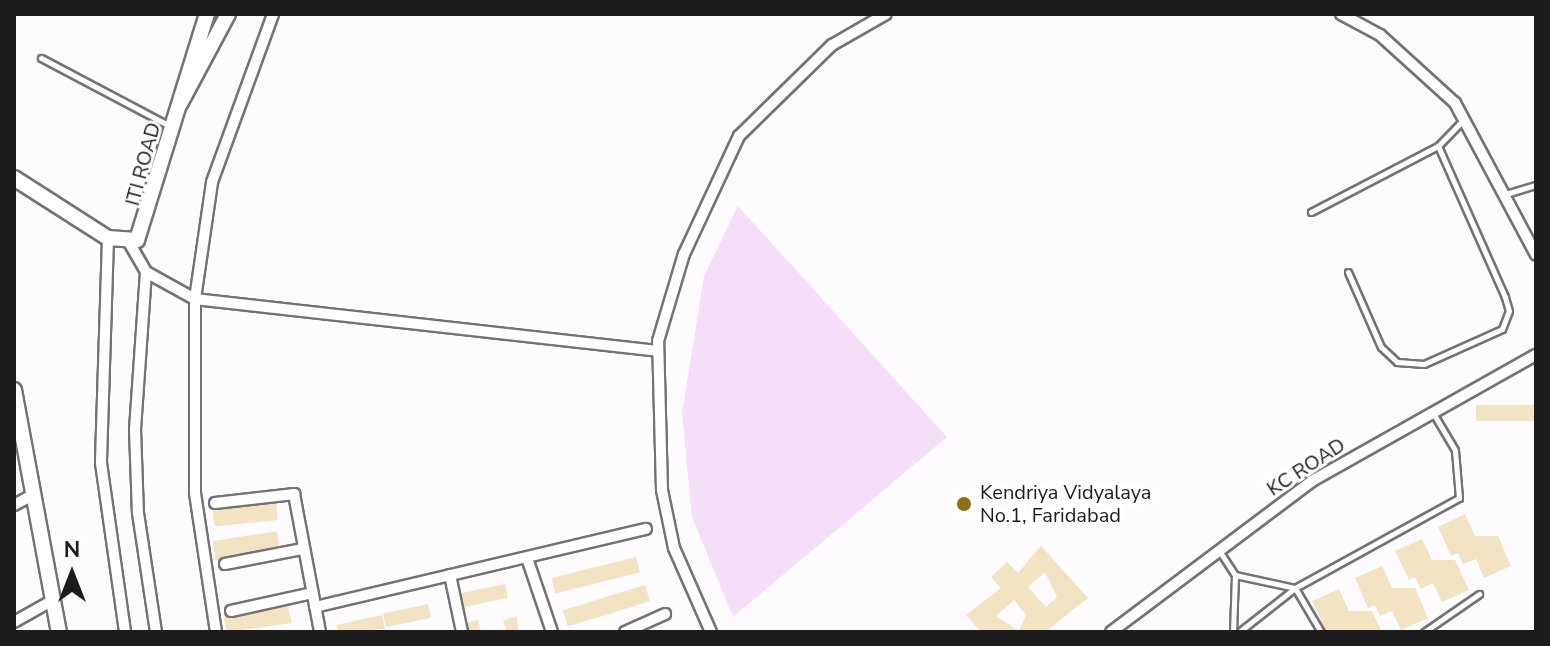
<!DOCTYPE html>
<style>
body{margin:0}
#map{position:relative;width:1550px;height:646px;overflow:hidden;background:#fdfbfe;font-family:"Nunito Sans",sans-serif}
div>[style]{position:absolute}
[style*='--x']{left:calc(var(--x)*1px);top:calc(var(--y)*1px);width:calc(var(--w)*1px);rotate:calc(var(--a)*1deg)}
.green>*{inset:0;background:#f5def7}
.building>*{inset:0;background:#f2e3c2;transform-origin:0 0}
.roads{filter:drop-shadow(2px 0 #757275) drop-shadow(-2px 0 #757275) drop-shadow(0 2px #757275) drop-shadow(0 -2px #757275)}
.lane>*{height:5px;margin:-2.5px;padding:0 2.5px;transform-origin:2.5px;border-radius:2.5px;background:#fff}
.street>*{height:10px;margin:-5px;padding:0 5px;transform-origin:5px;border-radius:5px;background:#fff}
.secondary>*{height:14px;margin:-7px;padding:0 7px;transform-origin:7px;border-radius:7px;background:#fff}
.dots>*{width:22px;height:22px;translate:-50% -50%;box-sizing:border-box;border:4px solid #fff;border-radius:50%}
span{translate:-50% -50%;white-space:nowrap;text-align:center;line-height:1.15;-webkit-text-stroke:6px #fff;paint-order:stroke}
.street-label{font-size:20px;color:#1d1c1d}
.poi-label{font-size:20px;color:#1d1c1d}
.left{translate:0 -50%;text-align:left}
.frame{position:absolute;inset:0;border:16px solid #1d1c1d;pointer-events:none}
.north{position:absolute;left:32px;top:534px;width:80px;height:80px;-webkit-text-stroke:6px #fff;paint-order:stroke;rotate:0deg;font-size:22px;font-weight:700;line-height:32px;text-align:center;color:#1d1c1d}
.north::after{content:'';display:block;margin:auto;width:28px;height:36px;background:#1d1c1d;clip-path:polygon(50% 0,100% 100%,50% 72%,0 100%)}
</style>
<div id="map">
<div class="green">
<i style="clip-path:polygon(738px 206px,947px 437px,733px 617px,692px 517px,682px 413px,704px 276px)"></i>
</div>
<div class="building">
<i style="left:1536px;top:405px;width:16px;height:60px;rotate:90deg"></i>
<i style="left:276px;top:501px;width:19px;height:64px;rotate:84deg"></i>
<i style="clip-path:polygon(1465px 514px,1475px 536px,1498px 536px,1511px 566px,1484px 578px,1476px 559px,1463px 564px,1458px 553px,1451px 556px,1438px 527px)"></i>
<i style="left:277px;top:531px;width:19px;height:65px;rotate:81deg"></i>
<i style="clip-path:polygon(1422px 539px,1432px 560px,1455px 560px,1469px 590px,1442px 602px,1433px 583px,1421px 589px,1415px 577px,1409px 580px,1395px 551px)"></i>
<i style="clip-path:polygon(evenodd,1041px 546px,1088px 598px,1045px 632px,981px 632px,966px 615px,1001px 588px,991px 577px,1007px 562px,1018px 573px,1041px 546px,1045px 572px,1057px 597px,1046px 607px,1028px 587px,1045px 572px,1041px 546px,1014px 600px,1026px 615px,1019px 631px,996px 616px,1014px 600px)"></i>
<i style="left:636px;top:557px;width:16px;height:87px;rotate:76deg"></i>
<i style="clip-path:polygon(1382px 566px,1392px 588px,1415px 588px,1428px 618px,1401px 630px,1392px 611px,1380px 616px,1375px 605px,1368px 608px,1355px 578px)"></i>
<i style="left:505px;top:584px;width:14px;height:46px;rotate:78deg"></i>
<i style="left:645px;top:585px;width:17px;height:86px;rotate:73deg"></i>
<i style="clip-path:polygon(1339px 589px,1349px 611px,1372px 611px,1382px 632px,1326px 631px,1312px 601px)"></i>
<i style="clip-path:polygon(287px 603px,292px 623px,227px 632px,224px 618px)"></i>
<i style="left:428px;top:604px;width:14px;height:46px;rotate:78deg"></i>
<i style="clip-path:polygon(382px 615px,385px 629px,338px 632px,336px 625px)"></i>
<i style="clip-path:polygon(517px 616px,518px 632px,507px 632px,503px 621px)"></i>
<i style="clip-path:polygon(478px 620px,481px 632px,467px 631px,465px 623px)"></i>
</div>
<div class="roads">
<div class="lane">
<i style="--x:41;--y:58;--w:148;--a:27.8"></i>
<i style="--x:1506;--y:194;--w:31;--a:-17"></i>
<i style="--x:1311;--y:212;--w:143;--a:-27.5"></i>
<i style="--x:1438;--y:146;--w:39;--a:-46"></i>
<i style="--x:1348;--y:272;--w:82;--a:66.3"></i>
<i style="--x:1381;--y:347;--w:22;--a:43"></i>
<i style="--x:1397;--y:362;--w:27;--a:4"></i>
<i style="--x:1424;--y:364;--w:85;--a:-24.2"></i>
<i style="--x:1502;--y:329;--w:19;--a:-69"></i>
<i style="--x:1509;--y:311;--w:15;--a:-106"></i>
<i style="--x:1505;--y:297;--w:165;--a:-113.9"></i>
<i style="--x:1220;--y:552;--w:27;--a:57"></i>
<i style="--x:1235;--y:575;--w:57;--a:92"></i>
<i style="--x:1235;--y:575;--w:61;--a:12.2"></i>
<i style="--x:1295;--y:588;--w:51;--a:59.4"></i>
<i style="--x:1239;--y:632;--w:71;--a:-38.2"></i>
<i style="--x:1295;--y:588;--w:187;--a:-28.8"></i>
<i style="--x:1459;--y:498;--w:48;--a:-94.8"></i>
<i style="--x:1455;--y:450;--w:43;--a:-120.7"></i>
<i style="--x:1424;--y:632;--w:67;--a:-34.6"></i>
</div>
<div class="street">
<i style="--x:1341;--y:14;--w:44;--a:28.3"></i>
<i style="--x:1380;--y:35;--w:101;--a:42.2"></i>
<i style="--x:1455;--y:103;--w:172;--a:61.9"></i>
<i style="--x:108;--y:238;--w:225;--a:91.8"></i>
<i style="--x:101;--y:463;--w:171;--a:81.9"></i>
<i style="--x:130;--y:244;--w:32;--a:60"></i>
<i style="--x:146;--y:272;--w:56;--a:28.9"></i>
<i style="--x:195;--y:299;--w:465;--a:6.4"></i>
<i style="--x:146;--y:272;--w:157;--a:94"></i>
<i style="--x:135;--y:429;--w:84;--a:88"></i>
<i style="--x:138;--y:513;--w:120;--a:81.4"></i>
<i style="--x:215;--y:503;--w:80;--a:-6.5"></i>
<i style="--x:294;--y:494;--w:140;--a:79.3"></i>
<i style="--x:14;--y:505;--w:24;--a:-28"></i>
<i style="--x:527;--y:558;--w:78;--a:71.3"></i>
<i style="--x:225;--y:564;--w:78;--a:-11"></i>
<i style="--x:450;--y:575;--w:58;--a:78.1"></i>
<i style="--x:315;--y:607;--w:340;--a:-13.3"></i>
<i style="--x:231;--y:611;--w:83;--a:-12.5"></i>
<i style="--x:14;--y:622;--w:47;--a:-29.3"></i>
<i style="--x:216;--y:632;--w:141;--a:-98.6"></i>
<i style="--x:195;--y:493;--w:194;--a:-90"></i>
<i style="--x:195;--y:299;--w:118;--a:-81.7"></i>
<i style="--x:212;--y:182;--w:179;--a:-70"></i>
<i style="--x:625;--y:632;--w:44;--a:-24.2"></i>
<i style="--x:711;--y:632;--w:92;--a:-113.8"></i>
<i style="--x:674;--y:548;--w:59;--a:-101.7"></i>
<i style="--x:662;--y:490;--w:149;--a:-91.5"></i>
<i style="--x:658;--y:341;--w:91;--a:-73.4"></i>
<i style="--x:684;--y:254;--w:130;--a:-65"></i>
<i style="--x:739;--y:136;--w:130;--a:-44.4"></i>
<i style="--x:832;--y:45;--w:62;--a:-29.9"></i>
<i style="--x:1111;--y:632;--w:251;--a:-36.9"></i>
<i style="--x:1312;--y:481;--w:257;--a:-29.4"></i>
</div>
<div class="secondary">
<i style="--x:180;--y:104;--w:102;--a:-61.9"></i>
<i style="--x:14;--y:178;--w:112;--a:32.6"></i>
<i style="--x:108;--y:238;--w:29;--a:4"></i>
<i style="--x:137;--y:240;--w:237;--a:-72.8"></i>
<i style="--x:14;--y:390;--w:246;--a:79.5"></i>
</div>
</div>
<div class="dots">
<i style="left:964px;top:504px;background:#906f14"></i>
</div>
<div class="street-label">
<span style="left:143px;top:164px;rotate:-75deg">ITI ROAD</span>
<span style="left:1306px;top:467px;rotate:-33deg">KC ROAD</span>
</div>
<div class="poi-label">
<span class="left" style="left:980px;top:504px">Kendriya Vidyalaya<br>No.1, Faridabad</span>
</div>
<div class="frame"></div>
<div class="north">N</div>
</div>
